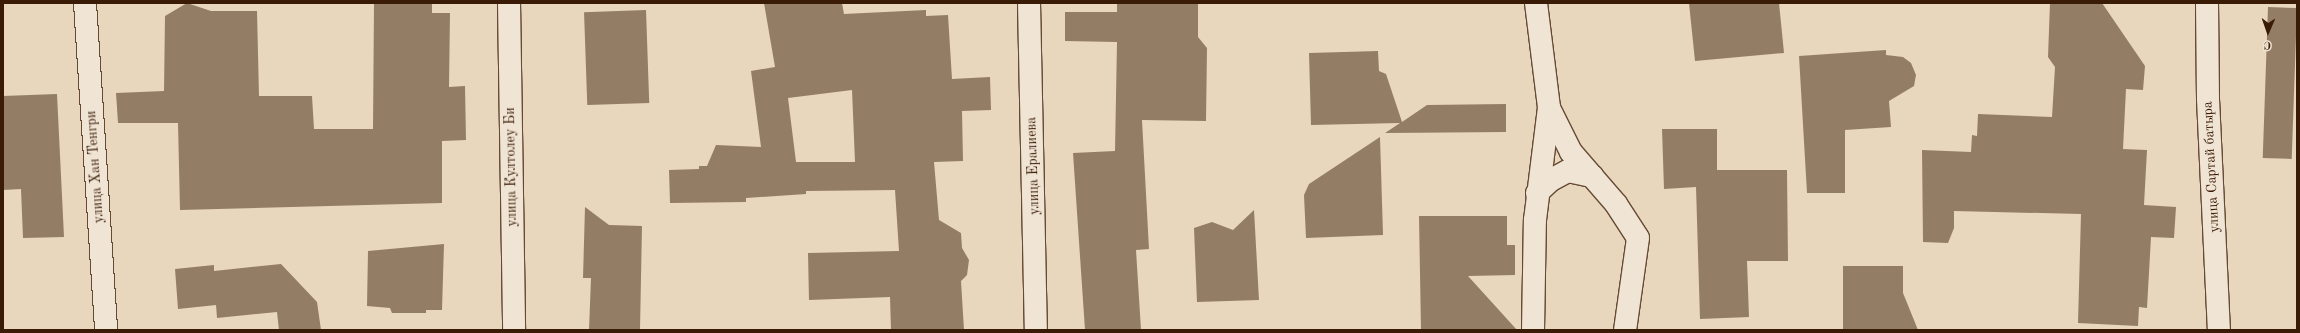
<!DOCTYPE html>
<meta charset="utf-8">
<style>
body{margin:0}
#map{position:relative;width:2300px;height:333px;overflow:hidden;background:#e8d6bd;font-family:"Old Standard TT",serif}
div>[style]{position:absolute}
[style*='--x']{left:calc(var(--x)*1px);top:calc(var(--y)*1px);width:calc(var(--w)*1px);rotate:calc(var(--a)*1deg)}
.building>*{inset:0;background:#947d65;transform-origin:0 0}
.roads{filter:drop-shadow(1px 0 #664a34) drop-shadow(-1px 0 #664a34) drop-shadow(0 1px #664a34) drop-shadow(0 -1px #664a34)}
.minor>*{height:22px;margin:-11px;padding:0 11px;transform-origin:11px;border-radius:11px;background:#f0e4d4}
span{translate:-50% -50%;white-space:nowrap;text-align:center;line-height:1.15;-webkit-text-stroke:3px #f0e4d4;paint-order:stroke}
.street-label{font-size:14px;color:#3a1c06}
.frame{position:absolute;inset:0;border:4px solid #3a1c06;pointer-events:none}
.north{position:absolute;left:2248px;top:12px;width:40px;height:40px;-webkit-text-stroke:3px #f0e4d4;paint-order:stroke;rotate:182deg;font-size:11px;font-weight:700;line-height:16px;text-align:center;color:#3a1c06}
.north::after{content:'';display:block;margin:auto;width:14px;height:18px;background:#3a1c06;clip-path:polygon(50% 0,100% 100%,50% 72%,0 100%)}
</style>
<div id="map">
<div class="building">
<i style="clip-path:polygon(187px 3px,211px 11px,257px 11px,259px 96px,312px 96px,314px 129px,373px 129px,374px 3px,432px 3px,432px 13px,450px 13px,449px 87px,465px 86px,466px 140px,442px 141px,442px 203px,180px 210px,178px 123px,118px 123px,116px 93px,164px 91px,165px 16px)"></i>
<i style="clip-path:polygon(evenodd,764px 3px,842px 3px,844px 14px,926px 10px,926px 16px,948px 15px,952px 79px,990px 77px,991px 110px,962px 111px,963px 161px,934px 162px,939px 220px,961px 233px,962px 248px,969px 260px,967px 275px,961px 281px,964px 330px,891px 330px,890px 297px,809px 300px,808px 253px,899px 251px,895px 190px,806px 191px,806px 194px,746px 198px,746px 202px,670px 203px,669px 170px,699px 169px,699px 166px,707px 166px,716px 145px,761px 147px,751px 71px,775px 67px,764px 3px,852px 90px,855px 162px,796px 162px,788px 98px,852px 90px)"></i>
<i style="clip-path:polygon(1117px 3px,1198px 3px,1198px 37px,1207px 48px,1206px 121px,1142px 120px,1149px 249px,1136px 250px,1141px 330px,1085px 330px,1073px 153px,1115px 151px,1117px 42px,1065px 41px,1065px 12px,1117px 12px)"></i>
<i style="clip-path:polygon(1689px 3px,1779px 3px,1784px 53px,1695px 61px)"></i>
<i style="clip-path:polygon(2050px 3px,2102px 3px,2145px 66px,2143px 90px,2126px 89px,2123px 149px,2147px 150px,2144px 205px,2176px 207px,2174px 238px,2151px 237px,2147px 308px,2139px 307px,2138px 326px,2078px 323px,2081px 214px,1954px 211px,1954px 228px,1948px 243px,1923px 242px,1922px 150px,1971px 152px,1972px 135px,1977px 136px,1978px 114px,2052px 117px,2055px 67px,2048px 57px)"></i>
<i style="left:2268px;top:7px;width:29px;height:151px;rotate:2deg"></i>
<i style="left:646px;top:10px;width:93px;height:62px;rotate:88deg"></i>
<i style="clip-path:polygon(1886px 50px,1886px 55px,1903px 57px,1911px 63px,1916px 75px,1914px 86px,1889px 101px,1891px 127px,1845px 130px,1845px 193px,1807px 193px,1799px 56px)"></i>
<i style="clip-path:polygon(1378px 51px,1379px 71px,1386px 74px,1402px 122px,1427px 105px,1506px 104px,1506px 132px,1385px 133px,1400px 123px,1311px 125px,1309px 53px)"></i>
<i style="clip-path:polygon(57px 94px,64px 237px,23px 238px,21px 189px,3px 190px,3px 96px)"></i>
<i style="clip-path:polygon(1662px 129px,1717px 129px,1717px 170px,1787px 170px,1788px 261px,1747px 261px,1749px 317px,1700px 319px,1696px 187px,1664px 189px)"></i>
<i style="clip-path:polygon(1380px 137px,1383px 235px,1306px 238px,1304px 195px,1309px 184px)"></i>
<i style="clip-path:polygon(585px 207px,609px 225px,642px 226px,640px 330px,589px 330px,591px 278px,583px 278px)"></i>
<i style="clip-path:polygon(1254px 210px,1259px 300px,1197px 302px,1194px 228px,1212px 222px,1233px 230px)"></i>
<i style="clip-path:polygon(1419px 216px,1507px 216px,1507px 245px,1515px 245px,1515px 275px,1468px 276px,1517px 330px,1421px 330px)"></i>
<i style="clip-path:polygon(444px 244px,442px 310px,426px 310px,426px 313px,392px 313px,390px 308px,367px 306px,368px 251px)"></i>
<i style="clip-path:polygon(281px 264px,317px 302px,321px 330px,279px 330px,277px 312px,217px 318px,216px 305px,178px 309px,175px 269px,214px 265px,214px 271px)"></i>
<i style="clip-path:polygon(1843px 266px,1903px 266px,1903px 293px,1918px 330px,1843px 330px)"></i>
</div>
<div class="roads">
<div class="minor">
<i style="--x:85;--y:3;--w:328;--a:86.3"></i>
<i style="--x:509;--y:3;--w:327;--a:89.1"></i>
<i style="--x:1029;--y:3;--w:327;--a:88.8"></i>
<i style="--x:1536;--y:3;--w:106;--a:82.9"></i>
<i style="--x:1549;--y:108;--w:49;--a:63.4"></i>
<i style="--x:1571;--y:152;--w:69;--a:49.1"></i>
<i style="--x:1616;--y:204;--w:40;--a:57.1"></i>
<i style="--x:1638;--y:238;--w:93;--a:98"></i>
<i style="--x:2207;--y:3;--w:96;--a:89.4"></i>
<i style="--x:2208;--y:99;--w:231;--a:87.3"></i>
<i style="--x:1537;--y:193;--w:19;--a:-43"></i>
<i style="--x:1551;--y:180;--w:19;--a:-28"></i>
<i style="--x:1568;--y:171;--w:25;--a:12"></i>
<i style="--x:1533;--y:330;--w:110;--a:-89"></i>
<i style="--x:1535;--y:220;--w:113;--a:-82.9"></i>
</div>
</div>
<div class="street-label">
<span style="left:1033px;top:166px;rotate:-92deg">улица Ералиева</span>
<span style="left:95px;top:167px;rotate:-94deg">улица Хан Тенгри</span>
<span style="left:511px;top:167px;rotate:-91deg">улица Култолеу Би</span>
<span style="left:2211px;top:167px;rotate:-93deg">улица Сартай батыра</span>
</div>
<div class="frame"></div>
<div class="north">С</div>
</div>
